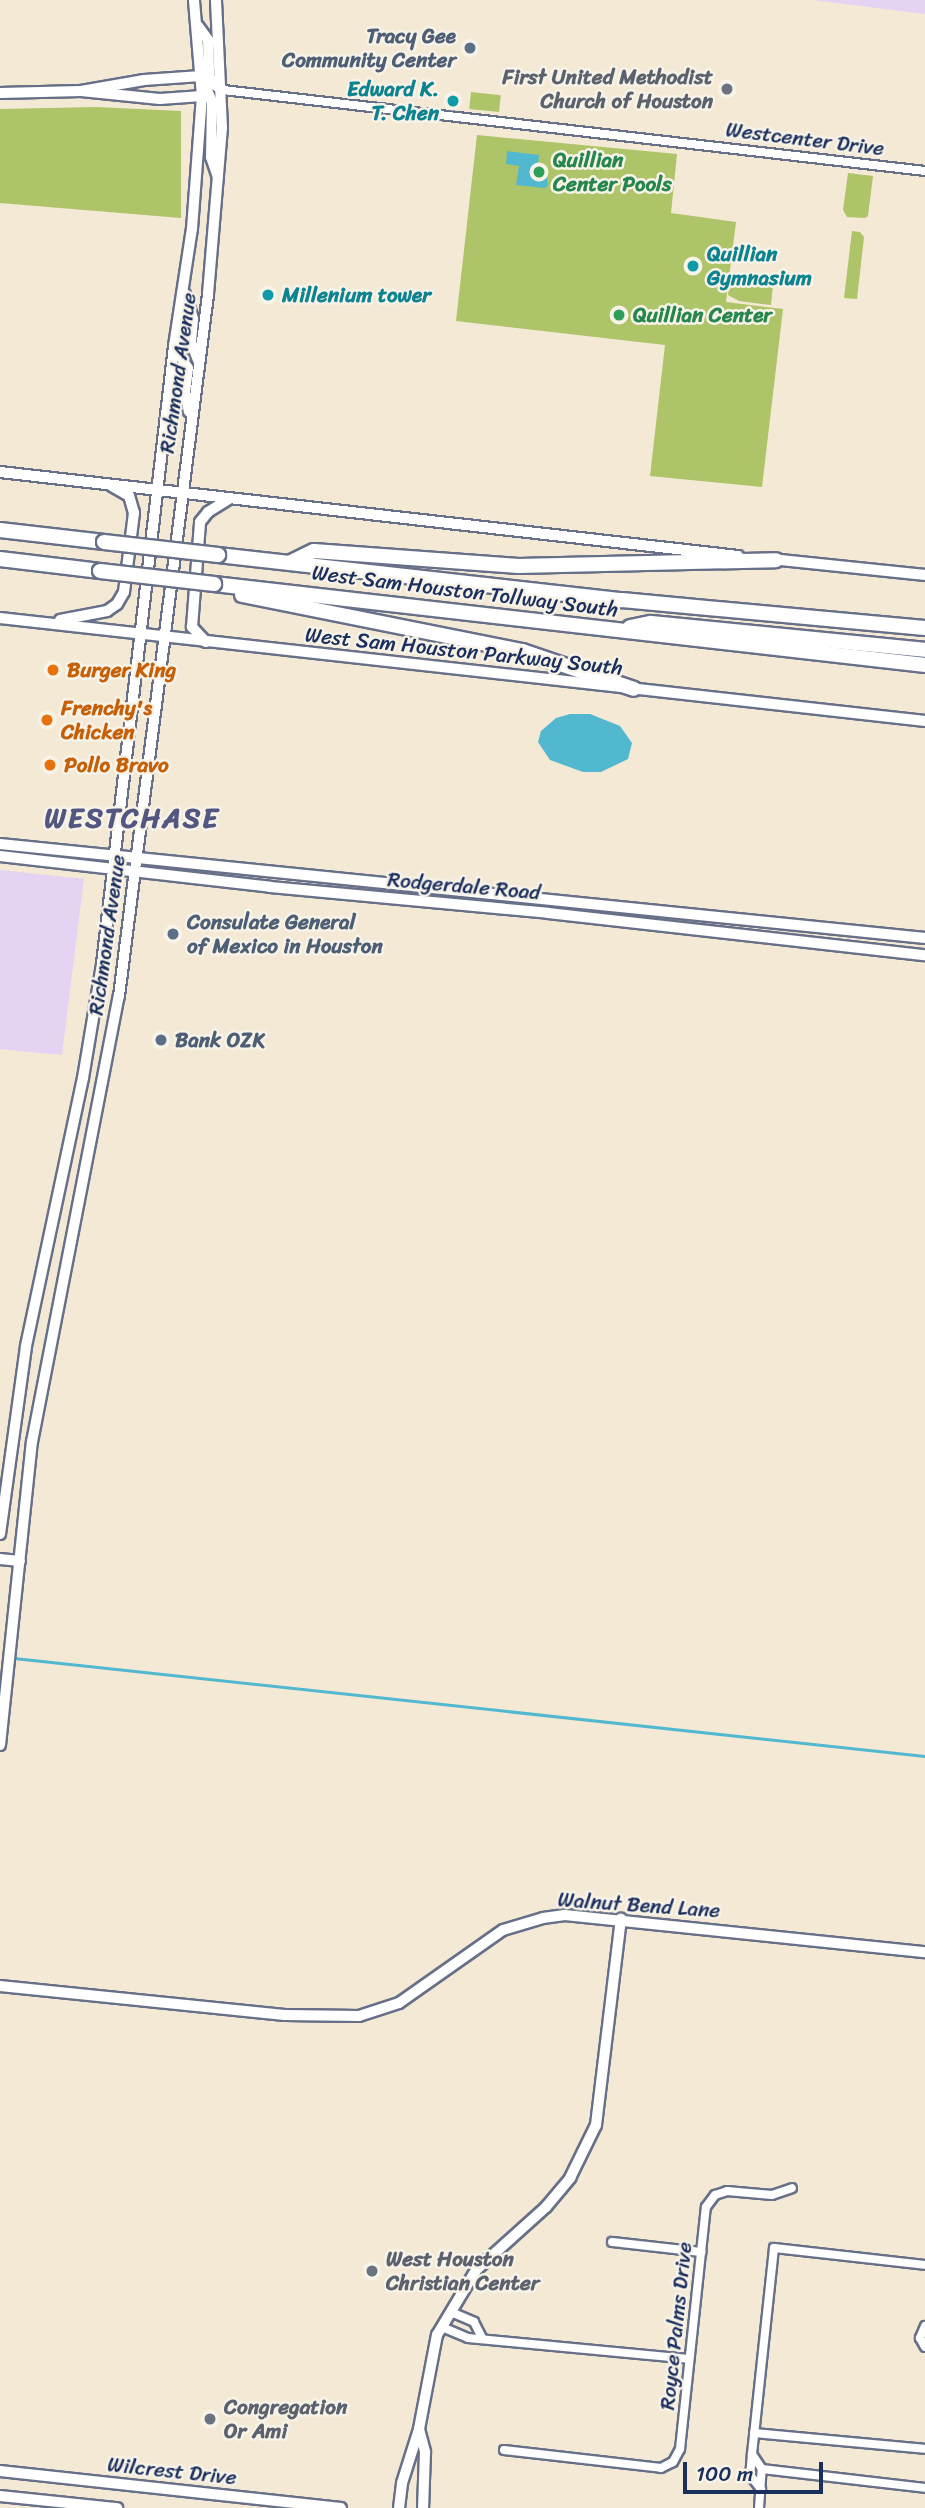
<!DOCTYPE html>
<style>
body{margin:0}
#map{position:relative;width:925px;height:2508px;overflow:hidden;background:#f3e9d5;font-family:Sriracha,sans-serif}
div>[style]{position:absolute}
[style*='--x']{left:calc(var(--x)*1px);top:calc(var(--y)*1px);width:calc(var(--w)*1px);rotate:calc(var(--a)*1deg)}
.built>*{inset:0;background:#e4d3f2}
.green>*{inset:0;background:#aec468;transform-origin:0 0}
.water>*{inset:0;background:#51b8cf}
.stream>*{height:2.5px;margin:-1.25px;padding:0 1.25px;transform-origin:1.25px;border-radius:1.25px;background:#51b8cf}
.roads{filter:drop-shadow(2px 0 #677088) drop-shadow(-2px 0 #677088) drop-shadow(0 2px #677088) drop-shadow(0 -2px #677088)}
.street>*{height:8px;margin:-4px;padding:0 4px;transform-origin:4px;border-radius:4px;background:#fff}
.secondary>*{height:10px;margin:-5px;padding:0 5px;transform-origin:5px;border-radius:5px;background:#fff}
.highway>*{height:14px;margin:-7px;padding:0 7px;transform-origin:7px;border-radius:7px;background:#fff}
.bridges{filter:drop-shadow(2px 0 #677088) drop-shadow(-2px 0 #677088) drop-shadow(0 2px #677088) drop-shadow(0 -2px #677088)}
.highway-bridge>*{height:14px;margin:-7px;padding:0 7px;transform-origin:7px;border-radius:7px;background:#fff}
.dots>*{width:19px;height:19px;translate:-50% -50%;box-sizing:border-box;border:4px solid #f7f3e8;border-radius:50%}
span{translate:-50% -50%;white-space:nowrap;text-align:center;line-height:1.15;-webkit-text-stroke:5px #f7f3e8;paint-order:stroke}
.service-label{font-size:21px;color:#4e5e75;font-weight:700}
.right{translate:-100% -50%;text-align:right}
.left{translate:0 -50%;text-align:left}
.worship-label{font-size:21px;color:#5b616d;font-weight:700}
.culture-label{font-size:21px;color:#0d838f;font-weight:700}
.street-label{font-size:21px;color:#1b2f5e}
.leisure-label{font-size:21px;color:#27864d;font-weight:700}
.food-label{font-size:21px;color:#c56008;font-weight:700}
.district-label{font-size:28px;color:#535681;font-weight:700;letter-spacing:2px}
.scale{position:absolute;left:683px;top:2462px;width:140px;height:32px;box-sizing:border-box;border:4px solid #1b2f5e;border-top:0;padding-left:9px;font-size:21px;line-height:24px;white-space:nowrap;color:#1b2f5e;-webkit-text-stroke:5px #f7f3e8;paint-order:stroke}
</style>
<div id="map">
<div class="built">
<i style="clip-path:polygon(813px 0,925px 0,925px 14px)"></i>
<i style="clip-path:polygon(0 870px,84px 879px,62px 1055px,0 1049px)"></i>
</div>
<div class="green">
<i style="left:471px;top:92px;width:30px;height:17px;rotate:6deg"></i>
<i style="clip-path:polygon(96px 107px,181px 111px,181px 218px,0 203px,0 109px)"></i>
<i style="clip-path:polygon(477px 135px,677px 154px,671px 213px,736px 222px,726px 302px,783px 309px,762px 487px,650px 476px,665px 345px,456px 321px)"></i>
<i style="clip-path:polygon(848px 173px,873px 176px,868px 216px,865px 218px,847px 217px,843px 210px)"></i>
<i style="clip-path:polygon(852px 231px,860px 232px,864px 237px,857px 299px,844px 298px)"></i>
<i style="clip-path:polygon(741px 282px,773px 285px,771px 305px,739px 301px,728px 295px,729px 287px)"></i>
</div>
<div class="water">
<i style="clip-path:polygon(507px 151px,539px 155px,537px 174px,547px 177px,548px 186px,544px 188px,516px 185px,519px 166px,506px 164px)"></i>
<i style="clip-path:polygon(570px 714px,590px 714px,620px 726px,632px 743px,628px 759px,601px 772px,583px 772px,550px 760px,538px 742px,541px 731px,556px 718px)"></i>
</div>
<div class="stream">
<i style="--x:14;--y:1658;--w:916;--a:6.14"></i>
</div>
<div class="roads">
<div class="street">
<i style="--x:223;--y:90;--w:707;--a:6.58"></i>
<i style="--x:612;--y:2242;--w:90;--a:6.4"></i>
<i style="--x:451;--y:2312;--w:25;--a:23"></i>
<i style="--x:474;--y:2322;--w:18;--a:63"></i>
<i style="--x:925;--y:2326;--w:13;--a:113"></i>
<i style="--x:920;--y:2338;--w:10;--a:61"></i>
<i style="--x:442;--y:2327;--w:28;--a:23"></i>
<i style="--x:468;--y:2338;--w:222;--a:5.4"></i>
<i style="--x:754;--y:2433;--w:172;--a:5.3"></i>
<i style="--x:504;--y:2450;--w:158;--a:6.5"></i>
<i style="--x:661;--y:2468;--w:13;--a:-27"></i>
<i style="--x:673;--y:2462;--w:15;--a:-62"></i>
<i style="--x:680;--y:2449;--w:243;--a:-83.9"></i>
<i style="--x:706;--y:2207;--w:15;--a:-53"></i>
<i style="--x:715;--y:2195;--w:13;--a:-18"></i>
<i style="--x:727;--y:2191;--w:45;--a:5.1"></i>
<i style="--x:772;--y:2195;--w:21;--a:-19"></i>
<i style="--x:752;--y:2454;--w:21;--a:95"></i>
<i style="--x:750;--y:2475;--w:18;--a:52"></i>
<i style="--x:762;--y:2469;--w:164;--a:6.6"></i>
<i style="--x:759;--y:2508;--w:39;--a:-86"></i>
<i style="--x:762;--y:2469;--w:18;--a:-124"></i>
<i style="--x:752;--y:2454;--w:207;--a:-83.9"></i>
<i style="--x:774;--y:2248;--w:152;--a:6.4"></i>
</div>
<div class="secondary">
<i style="--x:198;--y:26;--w:17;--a:54"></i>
<i style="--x:208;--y:40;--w:36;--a:88"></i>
<i style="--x:209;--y:76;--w:9;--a:63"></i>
<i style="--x:213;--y:84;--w:12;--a:31"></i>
<i style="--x:81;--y:91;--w:64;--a:-9.9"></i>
<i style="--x:144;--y:80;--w:57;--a:-4"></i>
<i style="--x:201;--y:76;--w:28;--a:67"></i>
<i style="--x:212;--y:102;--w:55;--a:91"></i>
<i style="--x:211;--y:157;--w:21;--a:71"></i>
<i style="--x:0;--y:93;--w:81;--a:-1.4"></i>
<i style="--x:81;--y:91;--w:79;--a:5.8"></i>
<i style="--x:160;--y:99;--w:42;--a:-4.1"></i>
<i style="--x:185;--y:294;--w:26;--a:72"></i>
<i style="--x:193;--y:319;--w:23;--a:95"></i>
<i style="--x:191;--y:342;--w:19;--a:69"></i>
<i style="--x:174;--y:346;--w:26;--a:58"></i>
<i style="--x:188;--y:368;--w:24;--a:97"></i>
<i style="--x:185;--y:392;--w:20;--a:79"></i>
<i style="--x:0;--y:472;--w:743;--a:6.49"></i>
<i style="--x:771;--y:559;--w:155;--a:5.9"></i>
<i style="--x:0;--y:618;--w:931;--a:6.35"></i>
<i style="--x:60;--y:620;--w:48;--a:-10.8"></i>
<i style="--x:107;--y:611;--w:12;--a:-35"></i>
<i style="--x:117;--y:604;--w:14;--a:-60"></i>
<i style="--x:124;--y:592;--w:80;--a:-82.8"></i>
<i style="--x:134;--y:513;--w:18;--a:-106"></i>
<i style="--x:129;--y:496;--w:20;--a:-150"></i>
<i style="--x:206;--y:642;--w:21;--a:-133"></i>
<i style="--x:192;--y:627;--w:105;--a:-85.6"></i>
<i style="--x:200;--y:522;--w:13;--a:-51"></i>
<i style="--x:208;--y:512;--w:25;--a:-32"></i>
<i style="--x:0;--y:844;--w:930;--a:5.8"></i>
<i style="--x:0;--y:856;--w:272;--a:6.5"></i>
<i style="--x:270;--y:887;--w:279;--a:5.3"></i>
<i style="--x:548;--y:913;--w:379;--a:6.4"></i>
<i style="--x:0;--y:1534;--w:190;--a:-82.1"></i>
<i style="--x:26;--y:1346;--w:274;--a:-78"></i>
<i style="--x:83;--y:1078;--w:116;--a:-80.5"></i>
<i style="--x:102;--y:964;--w:622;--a:-83.35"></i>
<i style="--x:174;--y:346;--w:118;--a:-81.3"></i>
<i style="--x:192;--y:229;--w:133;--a:-85.7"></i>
<i style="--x:202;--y:96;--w:96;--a:-94.8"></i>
<i style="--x:0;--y:1559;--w:20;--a:6"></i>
<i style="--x:0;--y:1745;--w:305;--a:-84"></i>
<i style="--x:32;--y:1442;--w:454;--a:-79"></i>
<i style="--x:119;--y:996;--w:708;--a:-82.77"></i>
<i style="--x:208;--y:294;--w:167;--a:-85.2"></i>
<i style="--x:222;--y:128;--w:128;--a:-92.7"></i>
<i style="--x:0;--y:1986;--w:286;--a:5.8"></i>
<i style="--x:285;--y:2015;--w:74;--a:0.8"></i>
<i style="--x:359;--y:2016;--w:42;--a:-18"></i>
<i style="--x:399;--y:2003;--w:127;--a:-35.1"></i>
<i style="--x:503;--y:1930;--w:42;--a:-16.7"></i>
<i style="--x:543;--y:1918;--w:22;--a:-8"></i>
<i style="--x:565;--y:1915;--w:362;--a:5.9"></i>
<i style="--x:419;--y:2429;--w:24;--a:75"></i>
<i style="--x:425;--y:2452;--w:56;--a:92"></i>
<i style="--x:0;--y:2471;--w:343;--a:6.2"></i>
<i style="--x:0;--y:2496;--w:118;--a:5.9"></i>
<i style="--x:399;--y:2508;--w:25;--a:-83"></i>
<i style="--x:402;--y:2483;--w:57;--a:-72.5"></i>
<i style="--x:419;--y:2429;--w:96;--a:-79.2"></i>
<i style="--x:437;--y:2335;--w:76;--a:-59"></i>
<i style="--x:476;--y:2270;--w:94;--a:-42"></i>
<i style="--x:546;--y:2207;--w:38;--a:-50"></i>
<i style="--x:570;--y:2178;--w:59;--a:-63.9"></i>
<i style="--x:596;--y:2125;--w:208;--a:-83.1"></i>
</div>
<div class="highway">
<i style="--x:0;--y:530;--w:105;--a:6.6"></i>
<i style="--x:218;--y:555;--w:406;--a:6.4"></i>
<i style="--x:622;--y:600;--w:304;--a:5.3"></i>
<i style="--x:0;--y:559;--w:101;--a:6.8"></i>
<i style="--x:291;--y:562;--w:25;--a:-26"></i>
<i style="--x:314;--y:551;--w:205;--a:4.2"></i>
<i style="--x:518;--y:566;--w:258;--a:-1.3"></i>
<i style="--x:214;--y:584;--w:716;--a:6.5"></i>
<i style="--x:242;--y:595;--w:286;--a:11.3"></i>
<i style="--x:522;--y:651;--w:118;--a:18.7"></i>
<i style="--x:630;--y:627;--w:21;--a:-11"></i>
<i style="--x:651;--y:623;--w:275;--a:5.6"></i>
</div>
</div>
<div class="bridges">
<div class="highway-bridge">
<i style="--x:104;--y:542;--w:115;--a:6.5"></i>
<i style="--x:100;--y:571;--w:115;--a:6.5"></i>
</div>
</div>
<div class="dots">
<i style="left:470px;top:48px;background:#5c6f8a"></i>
<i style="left:727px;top:89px;background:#6b7280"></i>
<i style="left:453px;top:101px;background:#0f9aa8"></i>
<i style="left:539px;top:172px;background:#2e9e5b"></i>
<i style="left:693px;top:266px;background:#0f9aa8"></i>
<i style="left:268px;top:295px;background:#0f9aa8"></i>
<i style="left:619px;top:315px;background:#2e9e5b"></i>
<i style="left:53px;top:670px;background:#e8710a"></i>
<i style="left:47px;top:720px;background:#e8710a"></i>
<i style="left:50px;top:765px;background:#e8710a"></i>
<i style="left:173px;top:934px;background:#5c6f8a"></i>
<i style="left:161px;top:1040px;background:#5c6f8a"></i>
<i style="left:372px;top:2271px;background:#6b7280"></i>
<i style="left:210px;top:2419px;background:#6b7280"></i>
</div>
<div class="service-label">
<span class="right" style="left:456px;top:48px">Tracy Gee<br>Community Center</span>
<span class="left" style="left:187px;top:934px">Consulate General<br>of Mexico in Houston</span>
<span class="left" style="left:175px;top:1040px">Bank OZK</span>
</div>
<div class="worship-label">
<span class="right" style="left:713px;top:89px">First United Methodist<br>Church of Houston</span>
<span class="left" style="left:386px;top:2271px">West Houston<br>Christian Center</span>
<span class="left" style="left:224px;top:2419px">Congregation<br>Or Ami</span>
</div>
<div class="culture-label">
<span class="right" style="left:439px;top:101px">Edward K.<br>T. Chen</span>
<span class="left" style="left:707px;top:266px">Quillian<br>Gymnasium</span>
<span class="left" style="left:282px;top:295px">Millenium tower</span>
</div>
<div class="street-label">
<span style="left:805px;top:139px;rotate:7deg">Westcenter Drive</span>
<span style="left:178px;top:373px;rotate:-82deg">Richmond Avenue</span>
<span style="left:465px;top:591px;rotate:7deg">West Sam Houston Tollway South</span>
<span style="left:464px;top:651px;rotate:6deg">West Sam Houston Parkway South</span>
<span style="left:464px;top:886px;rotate:5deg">Rodgerdale Road</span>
<span style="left:107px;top:935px;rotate:-82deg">Richmond Avenue</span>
<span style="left:639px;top:1905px;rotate:4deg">Walnut Bend Lane</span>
<span style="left:676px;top:2326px;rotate:-84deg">Royce Palms Drive</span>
<span style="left:172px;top:2471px;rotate:6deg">Wilcrest Drive</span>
</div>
<div class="leisure-label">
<span class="left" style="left:553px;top:172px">Quillian<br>Center Pools</span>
<span class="left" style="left:633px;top:315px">Quillian Center</span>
</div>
<div class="food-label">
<span class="left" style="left:67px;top:670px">Burger King</span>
<span class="left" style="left:61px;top:720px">Frenchy's<br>Chicken</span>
<span class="left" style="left:64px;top:765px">Pollo Bravo</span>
</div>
<div class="district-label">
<span style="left:132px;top:818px">WESTCHASE</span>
</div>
<div class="scale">100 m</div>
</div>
